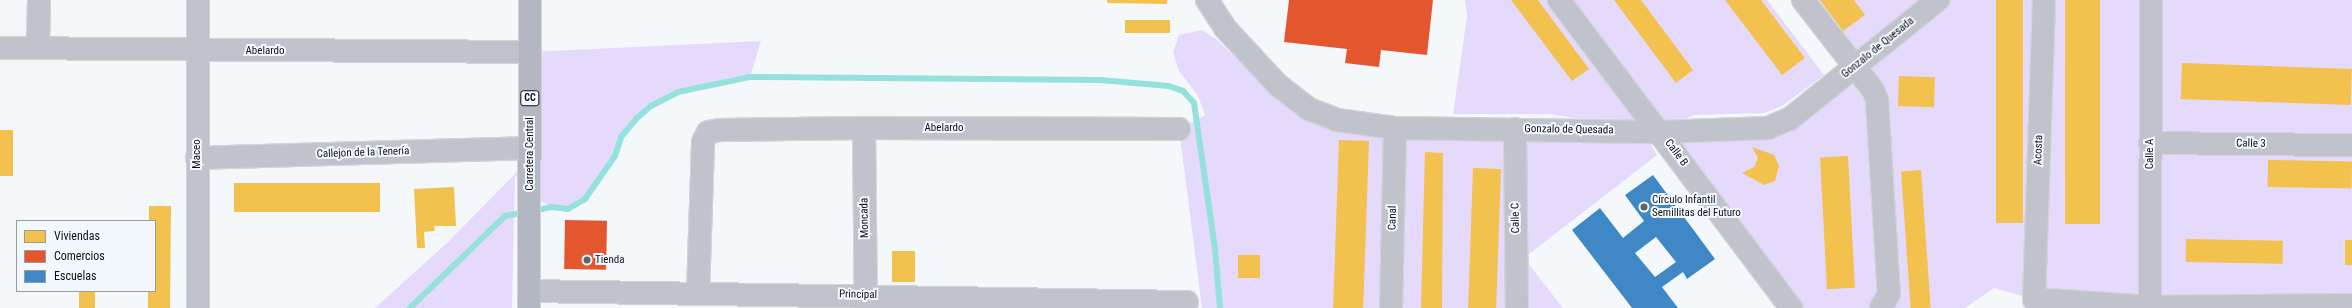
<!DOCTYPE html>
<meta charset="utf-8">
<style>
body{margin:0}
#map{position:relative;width:2352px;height:308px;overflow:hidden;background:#f5f8fb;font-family:"Roboto Condensed",sans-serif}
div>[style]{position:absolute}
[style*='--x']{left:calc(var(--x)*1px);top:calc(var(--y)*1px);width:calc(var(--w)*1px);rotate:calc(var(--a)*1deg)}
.green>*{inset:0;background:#e5dafc}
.homes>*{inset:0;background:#f2c14e;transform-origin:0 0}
.shops>*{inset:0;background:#e4572e;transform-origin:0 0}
.schools>*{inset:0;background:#3f88c5}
.stream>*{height:6px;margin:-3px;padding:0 3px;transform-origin:3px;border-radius:3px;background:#95e1dc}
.roads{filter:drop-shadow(1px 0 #d1d3d5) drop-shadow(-1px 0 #d1d3d5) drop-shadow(0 1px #d1d3d5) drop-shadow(0 -1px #d1d3d5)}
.minor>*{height:22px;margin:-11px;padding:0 11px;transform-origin:11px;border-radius:11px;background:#c0c2cc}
.highway>*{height:22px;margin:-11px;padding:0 11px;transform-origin:11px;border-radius:11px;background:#b3b7c2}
.dots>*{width:11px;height:11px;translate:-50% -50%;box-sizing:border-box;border:2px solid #f2f8fe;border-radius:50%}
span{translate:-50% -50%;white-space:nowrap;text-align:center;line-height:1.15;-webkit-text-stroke:4px #f2f8fe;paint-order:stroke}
.shield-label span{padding:1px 3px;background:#f2f8fe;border:1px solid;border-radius:3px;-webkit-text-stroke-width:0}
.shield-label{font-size:10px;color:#0f1215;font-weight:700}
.street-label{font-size:11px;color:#0f1215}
.poi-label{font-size:11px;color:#0f1215}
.left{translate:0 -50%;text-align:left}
.legend{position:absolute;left:16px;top:220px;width:140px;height:72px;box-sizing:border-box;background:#f2f8fe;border:1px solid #979ca1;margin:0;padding:5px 7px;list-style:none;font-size:12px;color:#0f1215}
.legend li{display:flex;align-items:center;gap:8px;height:20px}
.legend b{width:20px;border:1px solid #979ca1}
</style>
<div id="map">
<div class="green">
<i style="clip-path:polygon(1465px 0,1767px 0,1824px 75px,1782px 106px,1764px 113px,1694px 115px,1661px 131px,1705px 142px,1764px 135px,1794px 126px,1840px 93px,1853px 67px,1802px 0,2352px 0,2352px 305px,2034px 299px,1994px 288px,1965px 308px,1791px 308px,1661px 132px,1549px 114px,1453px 114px,1467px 16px)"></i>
<i style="clip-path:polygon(1202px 30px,1216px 39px,1276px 96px,1311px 123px,1309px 109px,1633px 141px,1650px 144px,1657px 155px,1524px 258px,1563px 308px,1202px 308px,1179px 129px,1205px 115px,1198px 96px,1179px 71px,1173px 52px,1179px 35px)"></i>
<i style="clip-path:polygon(761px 41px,750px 77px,678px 92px,637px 118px,621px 137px,615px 156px,585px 199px,568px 209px,552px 207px,530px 196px,515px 175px,512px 308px,375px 308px,448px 242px,515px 174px,530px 148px,530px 52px)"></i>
</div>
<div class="homes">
<i style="clip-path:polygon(1107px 0,1167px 0,1167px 4px,1107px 3px)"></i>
<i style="clip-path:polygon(1511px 0,1538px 0,1589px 69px,1572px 81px)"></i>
<i style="clip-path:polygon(1614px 0,1641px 0,1693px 70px,1676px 83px)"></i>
<i style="clip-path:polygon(1725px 0,1761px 0,1805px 58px,1782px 75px)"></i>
<i style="clip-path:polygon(1820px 0,1854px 0,1865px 15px,1843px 31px)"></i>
<i style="left:1996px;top:0;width:27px;height:223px"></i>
<i style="left:2065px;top:0;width:35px;height:224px"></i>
<i style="left:1125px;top:20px;width:45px;height:13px"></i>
<i style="left:2182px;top:63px;width:170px;height:36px;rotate:2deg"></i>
<i style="left:1899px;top:76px;width:36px;height:30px;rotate:2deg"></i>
<i style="left:0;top:130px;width:13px;height:46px"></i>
<i style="left:1339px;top:140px;width:30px;height:168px;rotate:2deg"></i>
<i style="clip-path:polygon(1752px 147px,1774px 155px,1779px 166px,1775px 181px,1764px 185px,1742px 173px,1754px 167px,1758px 158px)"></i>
<i style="clip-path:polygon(1425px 152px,1443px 153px,1442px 308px,1421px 308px)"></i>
<i style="left:1848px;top:156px;width:132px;height:28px;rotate:87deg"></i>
<i style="left:2268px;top:160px;width:84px;height:27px;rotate:1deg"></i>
<i style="left:1473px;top:168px;width:28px;height:140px;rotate:2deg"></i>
<i style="left:1921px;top:170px;width:138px;height:20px;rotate:86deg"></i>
<i style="left:234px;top:183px;width:146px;height:29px"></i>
<i style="clip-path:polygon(454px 187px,456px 226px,434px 226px,435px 231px,424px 232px,425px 248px,417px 248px,414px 189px)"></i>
<i style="clip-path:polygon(149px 206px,171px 206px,170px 308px,148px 308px,148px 291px,155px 291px,155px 221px,149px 221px)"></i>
<i style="left:2186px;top:239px;width:97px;height:23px;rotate:1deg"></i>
<i style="left:2345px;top:240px;width:7px;height:25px"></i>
<i style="left:892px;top:251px;width:23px;height:31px"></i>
<i style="left:1260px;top:255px;width:23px;height:22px;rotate:90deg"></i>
<i style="left:79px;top:291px;width:16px;height:17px"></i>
</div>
<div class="shops">
<i style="clip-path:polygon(1289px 0,1433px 0,1427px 55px,1381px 50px,1379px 67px,1345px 63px,1347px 49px,1284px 42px)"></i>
<i style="left:565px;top:220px;width:42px;height:49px;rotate:1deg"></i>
</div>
<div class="schools">
<i style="clip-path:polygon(evenodd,1653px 175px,1715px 259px,1687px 279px,1683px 272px,1662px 287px,1678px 308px,1632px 308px,1572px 230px,1600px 208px,1623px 238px,1644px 221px,1625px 195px,1653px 175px,1656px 237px,1676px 262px,1655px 277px,1635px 253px,1656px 237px)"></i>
</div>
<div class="stream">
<i style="--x:534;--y:211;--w:18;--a:-13"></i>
<i style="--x:552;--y:207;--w:16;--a:7"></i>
<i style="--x:568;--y:209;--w:20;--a:-30"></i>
<i style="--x:585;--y:199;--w:52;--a:-55.1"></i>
<i style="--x:615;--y:156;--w:20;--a:-72"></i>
<i style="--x:621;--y:137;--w:25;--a:-50"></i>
<i style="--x:637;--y:118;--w:18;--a:-41"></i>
<i style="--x:651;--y:106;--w:30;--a:-27"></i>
<i style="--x:678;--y:92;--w:74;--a:-11.8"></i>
<i style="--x:750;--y:77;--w:350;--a:0.5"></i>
<i style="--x:1100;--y:80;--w:69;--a:5"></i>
<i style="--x:1169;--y:86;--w:15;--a:20"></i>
<i style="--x:1183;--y:91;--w:16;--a:47"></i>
<i style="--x:1194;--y:103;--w:148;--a:81.8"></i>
<i style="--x:1215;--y:249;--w:59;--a:85.2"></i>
<i style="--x:410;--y:308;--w:132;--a:-44.1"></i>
<i style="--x:505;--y:216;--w:20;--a:-11"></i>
</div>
<div class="roads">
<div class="minor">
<i style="--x:198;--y:0;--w:308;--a:90"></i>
<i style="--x:1207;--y:0;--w:33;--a:57"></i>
<i style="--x:1225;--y:28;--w:78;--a:47.1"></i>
<i style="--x:1278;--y:85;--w:39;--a:38"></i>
<i style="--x:1309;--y:109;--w:30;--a:21"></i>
<i style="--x:1337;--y:120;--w:59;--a:7.9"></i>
<i style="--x:1395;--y:128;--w:266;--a:0.9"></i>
<i style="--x:1661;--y:132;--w:107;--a:-2.1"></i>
<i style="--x:1768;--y:128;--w:25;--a:-23"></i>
<i style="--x:1791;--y:118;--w:189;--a:-38.8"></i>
<i style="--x:1559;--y:0;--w:386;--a:53"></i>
<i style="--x:1803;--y:0;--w:114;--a:52.1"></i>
<i style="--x:1873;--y:90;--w:11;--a:68"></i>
<i style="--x:1877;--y:100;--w:194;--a:86.5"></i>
<i style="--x:1889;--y:294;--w:16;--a:120"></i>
<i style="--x:2044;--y:0;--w:299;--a:91.9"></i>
<i style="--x:2034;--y:299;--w:116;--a:3.9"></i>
<i style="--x:2150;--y:307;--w:202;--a:-0.6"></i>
<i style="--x:0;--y:48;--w:530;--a:0.43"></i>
<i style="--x:38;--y:48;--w:48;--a:-88.8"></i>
<i style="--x:864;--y:128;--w:180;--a:89.4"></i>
<i style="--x:1515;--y:129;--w:179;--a:89.4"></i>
<i style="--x:2150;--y:143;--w:202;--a:0.6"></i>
<i style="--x:197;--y:158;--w:333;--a:-1.7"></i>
<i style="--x:529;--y:291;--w:658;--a:0.96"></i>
<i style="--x:698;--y:294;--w:152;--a:-88.1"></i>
<i style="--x:703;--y:142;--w:11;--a:-63"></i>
<i style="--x:708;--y:132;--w:12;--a:-9"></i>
<i style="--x:720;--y:130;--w:144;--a:-0.8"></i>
<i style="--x:864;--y:128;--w:315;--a:0.2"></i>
<i style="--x:1391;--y:308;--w:180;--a:-88.7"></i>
<i style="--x:2150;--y:308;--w:308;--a:-89.8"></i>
</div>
<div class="highway">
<i style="--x:529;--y:308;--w:308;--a:-89.8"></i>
</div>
</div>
<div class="dots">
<i style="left:1644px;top:207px;background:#606266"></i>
<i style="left:587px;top:260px;background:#606266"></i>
</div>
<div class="shield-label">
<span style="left:530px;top:98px">CC</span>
</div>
<div class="street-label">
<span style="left:1878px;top:48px;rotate:-39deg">Gonzalo de Quesada</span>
<span style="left:265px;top:51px">Abelardo</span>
<span style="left:944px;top:128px">Abelardo</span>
<span style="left:1569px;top:130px;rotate:1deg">Gonzalo de Quesada</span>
<span style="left:2251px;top:144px;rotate:1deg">Calle 3</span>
<span style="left:2039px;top:150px;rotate:-88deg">Acosta</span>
<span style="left:363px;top:153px;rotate:-2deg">Callejon de la Tenería</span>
<span style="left:1676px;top:153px;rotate:53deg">Calle B</span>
<span style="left:197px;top:154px;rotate:-90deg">Maceo</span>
<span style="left:530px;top:154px;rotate:-90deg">Carretera Central</span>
<span style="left:2150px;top:154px;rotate:-90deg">Calle A</span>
<span style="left:865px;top:218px;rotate:-91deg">Moncada</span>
<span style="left:1393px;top:218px;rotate:-89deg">Canal</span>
<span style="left:1516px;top:218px;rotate:-91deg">Calle C</span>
<span style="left:858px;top:295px;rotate:1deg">Principal</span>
</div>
<div class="poi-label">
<span class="left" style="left:1652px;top:207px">Círculo Infantil<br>Semillitas del Futuro</span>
<span class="left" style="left:595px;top:260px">Tienda</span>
</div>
<ul class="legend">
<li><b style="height:11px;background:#f2c14e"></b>Viviendas</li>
<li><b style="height:11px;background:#e4572e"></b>Comercios</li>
<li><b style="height:11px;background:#3f88c5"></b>Escuelas</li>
</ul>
</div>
